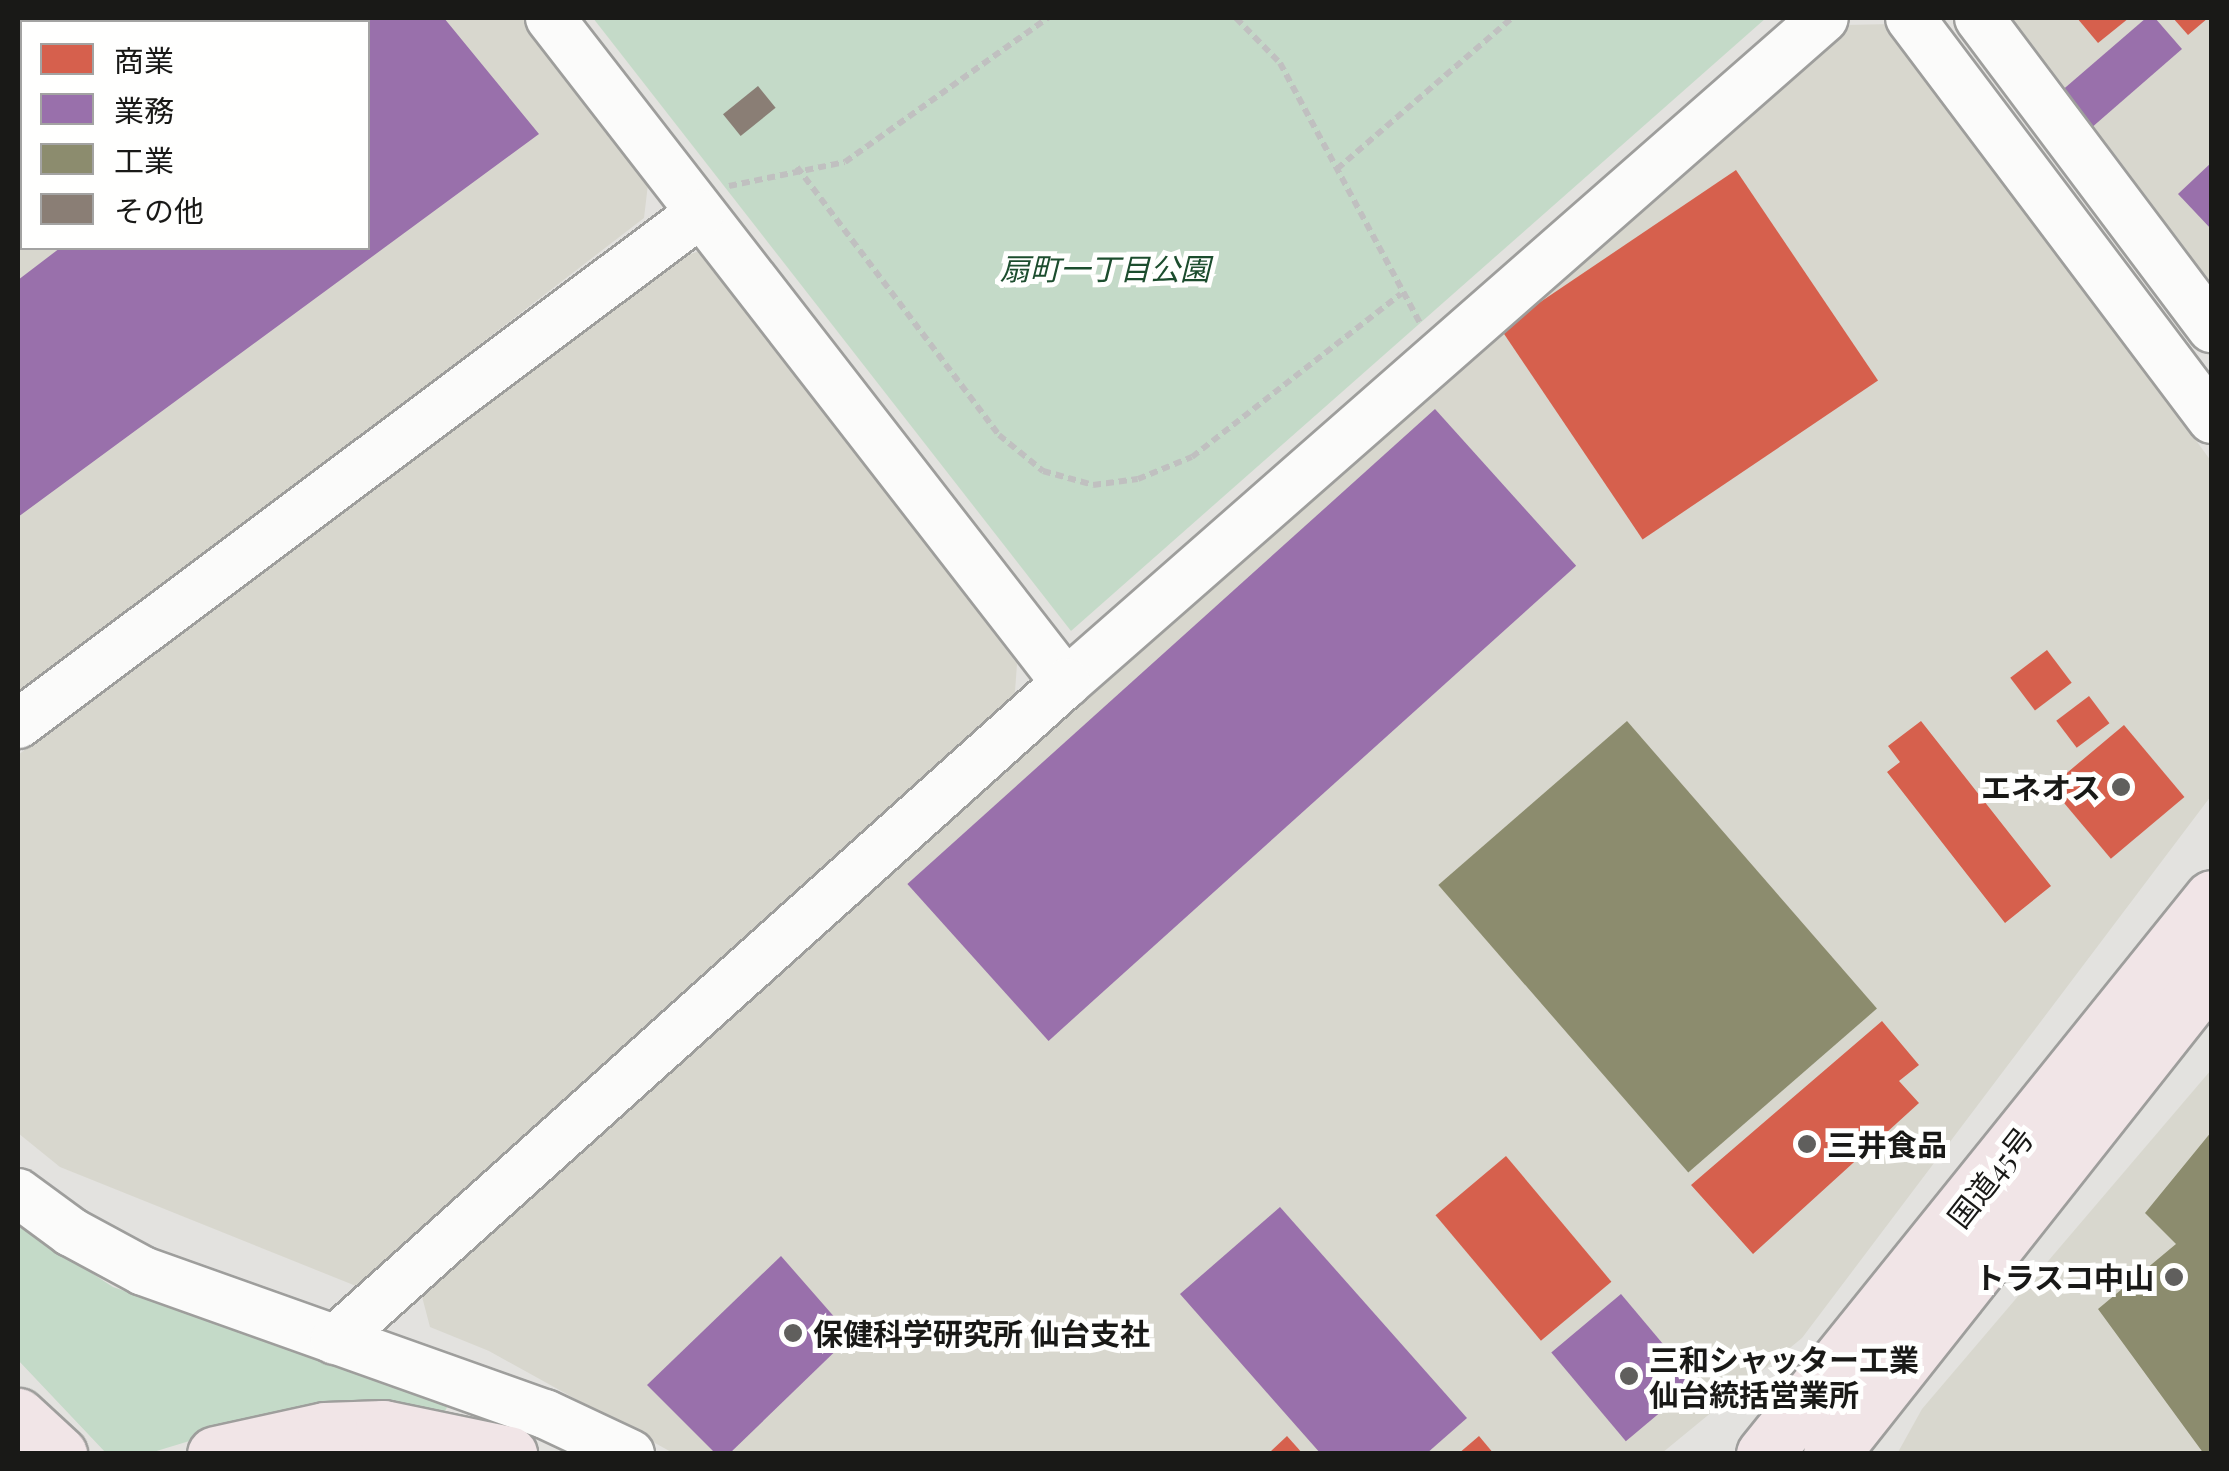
<!DOCTYPE html>
<meta charset="utf-8">
<style>
body{margin:0}
#map{position:relative;width:2229px;height:1471px;overflow:hidden;background:#e3e2df;font-family:"Playfair Display","Noto Sans JP",serif}
div>[style]{position:absolute}
[style*='--x']{left:calc(var(--x)*1px);top:calc(var(--y)*1px);width:calc(var(--w)*1px);rotate:calc(var(--a)*1deg)}
.built>*{inset:0;background:#d8d7ce}
.green>*{inset:0;background:#c4dac8}
.shops>*{inset:0;background:#d6604d;transform-origin:0 0}
.offices>*{inset:0;background:#9970ab;transform-origin:0 0}
.industry>*{inset:0;background:#8c8c6e;transform-origin:0 0}
.building>*{inset:0;background:#8a7e75;transform-origin:0 0}
.path>*{height:6px;margin-top:-3px;transform-origin:0;background:repeating-linear-gradient(90deg,#c0c0c0 0 8px,transparent 0 13px)}
.roads{filter:drop-shadow(2px 0 #9e9e9c) drop-shadow(-2px 0 #9e9e9c) drop-shadow(0 2px #9e9e9c) drop-shadow(0 -2px #9e9e9c)}
.minor>*{height:48px;margin:-24px;padding:0 24px;transform-origin:24px;border-radius:24px;background:#fbfbfa}
.highway>*{height:55px;margin:-27.5px;padding:0 27.5px;transform-origin:27.5px;border-radius:27.5px;background:#f1e5e7}
.dots>*{width:28px;height:28px;translate:-50% -50%;box-sizing:border-box;border:5px solid #fffffe;border-radius:50%}
span{translate:-50% -50%;white-space:nowrap;text-align:center;line-height:1.15;-webkit-text-stroke:10px #fffffe;paint-order:stroke}
.park-label{font-size:30px;color:#1c4d2e;font-style:italic}
.poi-label{font-size:30px;color:#191917;font-weight:700}
.right{translate:-100% -50%;text-align:right}
.left{translate:0 -50%;text-align:left}
.street-label{font-size:30px;color:#191917}
.frame{position:absolute;inset:0;border:20px solid #191917;pointer-events:none}
.legend{position:absolute;left:20px;top:20px;width:350px;height:230px;box-sizing:border-box;background:#fffffe;border:2px solid #a3a3a2;margin:0;padding:12px 18px;list-style:none;font-size:30px;color:#191917}
.legend li{display:flex;align-items:center;gap:20px;height:50px}
.legend b{width:50px;border:2px solid #a3a3a2}
</style>
<div id="map">
<div class="built">
<i style="clip-path:polygon(71px 18px,527px 18px,648px 184px,644px 218px,18px 700px,18px 54px,22px 51px,22px 248px,368px 248px,368px 22px,64px 22px)"></i>
<i style="clip-path:polygon(1997px 18px,2211px 18px,2211px 298px)"></i>
<i style="clip-path:polygon(1893px 24px,2211px 461px,2211px 796px,1802px 1338px,1662px 1453px,673px 1453px,489px 1351px,430px 1327px,420px 1289px,1844px 25px)"></i>
<i style="clip-path:polygon(705px 249px,1017px 664px,1014px 705px,361px 1288px,60px 1167px,18px 1133px,18px 755px,659px 265px)"></i>
<i style="clip-path:polygon(2211px 1070px,2211px 1453px,1897px 1454px,1922px 1409px)"></i>
</div>
<div class="green">
<i style="clip-path:polygon(593px 18px,1766px 18px,1071px 631px)"></i>
<i style="clip-path:polygon(18px 1225px,113px 1287px,449px 1404px,445px 1411px,305px 1406px,150px 1453px,106px 1453px,18px 1360px)"></i>
</div>
<div class="shops">
<i style="clip-path:polygon(2077px 18px,2129px 18px,2098px 43px)"></i>
<i style="clip-path:polygon(2173px 18px,2208px 18px,2188px 35px)"></i>
<i style="left:1736px;top:170px;width:254px;height:284px;rotate:56deg"></i>
<i style="left:2047px;top:650px;width:41px;height:46px;rotate:53deg"></i>
<i style="left:2089px;top:696px;width:34px;height:41px;rotate:53deg"></i>
<i style="clip-path:polygon(1921px 721px,2051px 886px,2005px 923px,1887px 772px,1900px 762px,1888px 746px)"></i>
<i style="left:2124px;top:725px;width:94px;height:96px;rotate:50deg"></i>
<i style="clip-path:polygon(1882px 1021px,1919px 1065px,1899px 1081px,1919px 1103px,1753px 1254px,1691px 1185px)"></i>
<i style="left:1506px;top:1156px;width:164px;height:92px;rotate:50deg"></i>
<i style="clip-path:polygon(1287px 1436px,1303px 1454px,1268px 1454px)"></i>
<i style="clip-path:polygon(1479px 1436px,1494px 1454px,1458px 1454px)"></i>
</div>
<div class="offices">
<i style="clip-path:polygon(358px 18px,444px 18px,539px 134px,18px 517px,18px 280px,60px 248px,368px 248px,368px 22px,351px 22px)"></i>
<i style="clip-path:polygon(2146px 18px,2155px 18px,2182px 49px,2090px 129px,2059px 93px)"></i>
<i style="clip-path:polygon(2212px 162px,2212px 230px,2178px 194px)"></i>
<i style="left:1435px;top:409px;width:211px;height:710px;rotate:48deg"></i>
<i style="clip-path:polygon(1280px 1207px,1467px 1418px,1426px 1454px,1321px 1454px,1180px 1294px)"></i>
<i style="clip-path:polygon(781px 1256px,851px 1336px,729px 1454px,716px 1454px,647px 1385px)"></i>
<i style="left:1621px;top:1294px;width:116px;height:91px;rotate:50deg"></i>
</div>
<div class="industry">
<i style="left:1627px;top:721px;width:381px;height:250px;rotate:49deg"></i>
<i style="clip-path:polygon(2212px 1131px,2212px 1454px,2204px 1454px,2098px 1309px,2176px 1244px,2145px 1213px)"></i>
</div>
<div class="building">
<i style="left:758px;top:86px;width:28px;height:45px;rotate:51deg"></i>
</div>
<div class="path">
<i style="--x:1236;--y:18;--w:63;--a:45.6"></i>
<i style="--x:1280;--y:63;--w:295;--a:61.7"></i>
<i style="--x:797;--y:167;--w:336;--a:53"></i>
<i style="--x:999;--y:435;--w:57;--a:39.3"></i>
<i style="--x:1043;--y:471;--w:52;--a:15.6"></i>
<i style="--x:1093;--y:485;--w:45;--a:-7.6"></i>
<i style="--x:1138;--y:479;--w:58;--a:-22.2"></i>
<i style="--x:1192;--y:457;--w:265;--a:-38"></i>
<i style="--x:1337;--y:169;--w:231;--a:-40.8"></i>
<i style="--x:729;--y:186;--w:118;--a:-11.7"></i>
<i style="--x:845;--y:162;--w:249;--a:-35.4"></i>
</div>
<div class="roads">
<div class="minor">
<i style="--x:550;--y:18;--w:842;--a:52.19"></i>
<i style="--x:1066;--y:683;--w:1008;--a:-41.26"></i>
<i style="--x:1910;--y:18;--w:502;--a:53.02"></i>
<i style="--x:1979;--y:18;--w:388;--a:53.1"></i>
<i style="--x:42;--y:22;--w:8;--a:-30"></i>
<i style="--x:18;--y:724;--w:851;--a:-36.83"></i>
<i style="--x:18;--y:1193;--w:66;--a:36.3"></i>
<i style="--x:71;--y:1232;--w:82;--a:28.4"></i>
<i style="--x:143;--y:1271;--w:427;--a:19.6"></i>
<i style="--x:545;--y:1414;--w:94;--a:25.2"></i>
<i style="--x:335;--y:1340;--w:983;--a:-41.95"></i>
</div>
<div class="highway">
<i style="--x:18;--y:1416;--w:56;--a:42.8"></i>
<i style="--x:215;--y:1454;--w:113;--a:-12.3"></i>
<i style="--x:325;--y:1430;--w:58;--a:-2"></i>
<i style="--x:383;--y:1428;--w:129;--a:11.7"></i>
<i style="--x:1764;--y:1454;--w:714;--a:-51.14"></i>
<i style="--x:1831;--y:1454;--w:614;--a:-51.68"></i>
</div>
</div>
<div class="dots">
<i style="left:2121px;top:787px;background:#605f5d"></i>
<i style="left:1807px;top:1144px;background:#605f5d"></i>
<i style="left:2174px;top:1277px;background:#605f5d"></i>
<i style="left:793px;top:1333px;background:#605f5d"></i>
<i style="left:1629px;top:1376px;background:#605f5d"></i>
</div>
<div class="park-label">
<span style="left:1105px;top:268px">扇町一丁目公園</span>
</div>
<div class="poi-label">
<span class="right" style="left:2101px;top:787px">エネオス</span>
<span class="left" style="left:1827px;top:1144px">三井食品</span>
<span class="right" style="left:2154px;top:1277px">トラスコ中山</span>
<span class="left" style="left:813px;top:1333px">保健科学研究所 仙台支社</span>
<span class="left" style="left:1649px;top:1376px">三和シャッター工業<br>仙台統括営業所</span>
</div>
<div class="street-label">
<span style="left:1990px;top:1177px;rotate:-52deg">国道45号</span>
</div>
<div class="frame"></div>
<ul class="legend">
<li><b style="height:28px;background:#d6604d"></b>商業</li>
<li><b style="height:28px;background:#9970ab"></b>業務</li>
<li><b style="height:28px;background:#8c8c6e"></b>工業</li>
<li><b style="height:28px;background:#8a7e75"></b>その他</li>
</ul>
</div>
